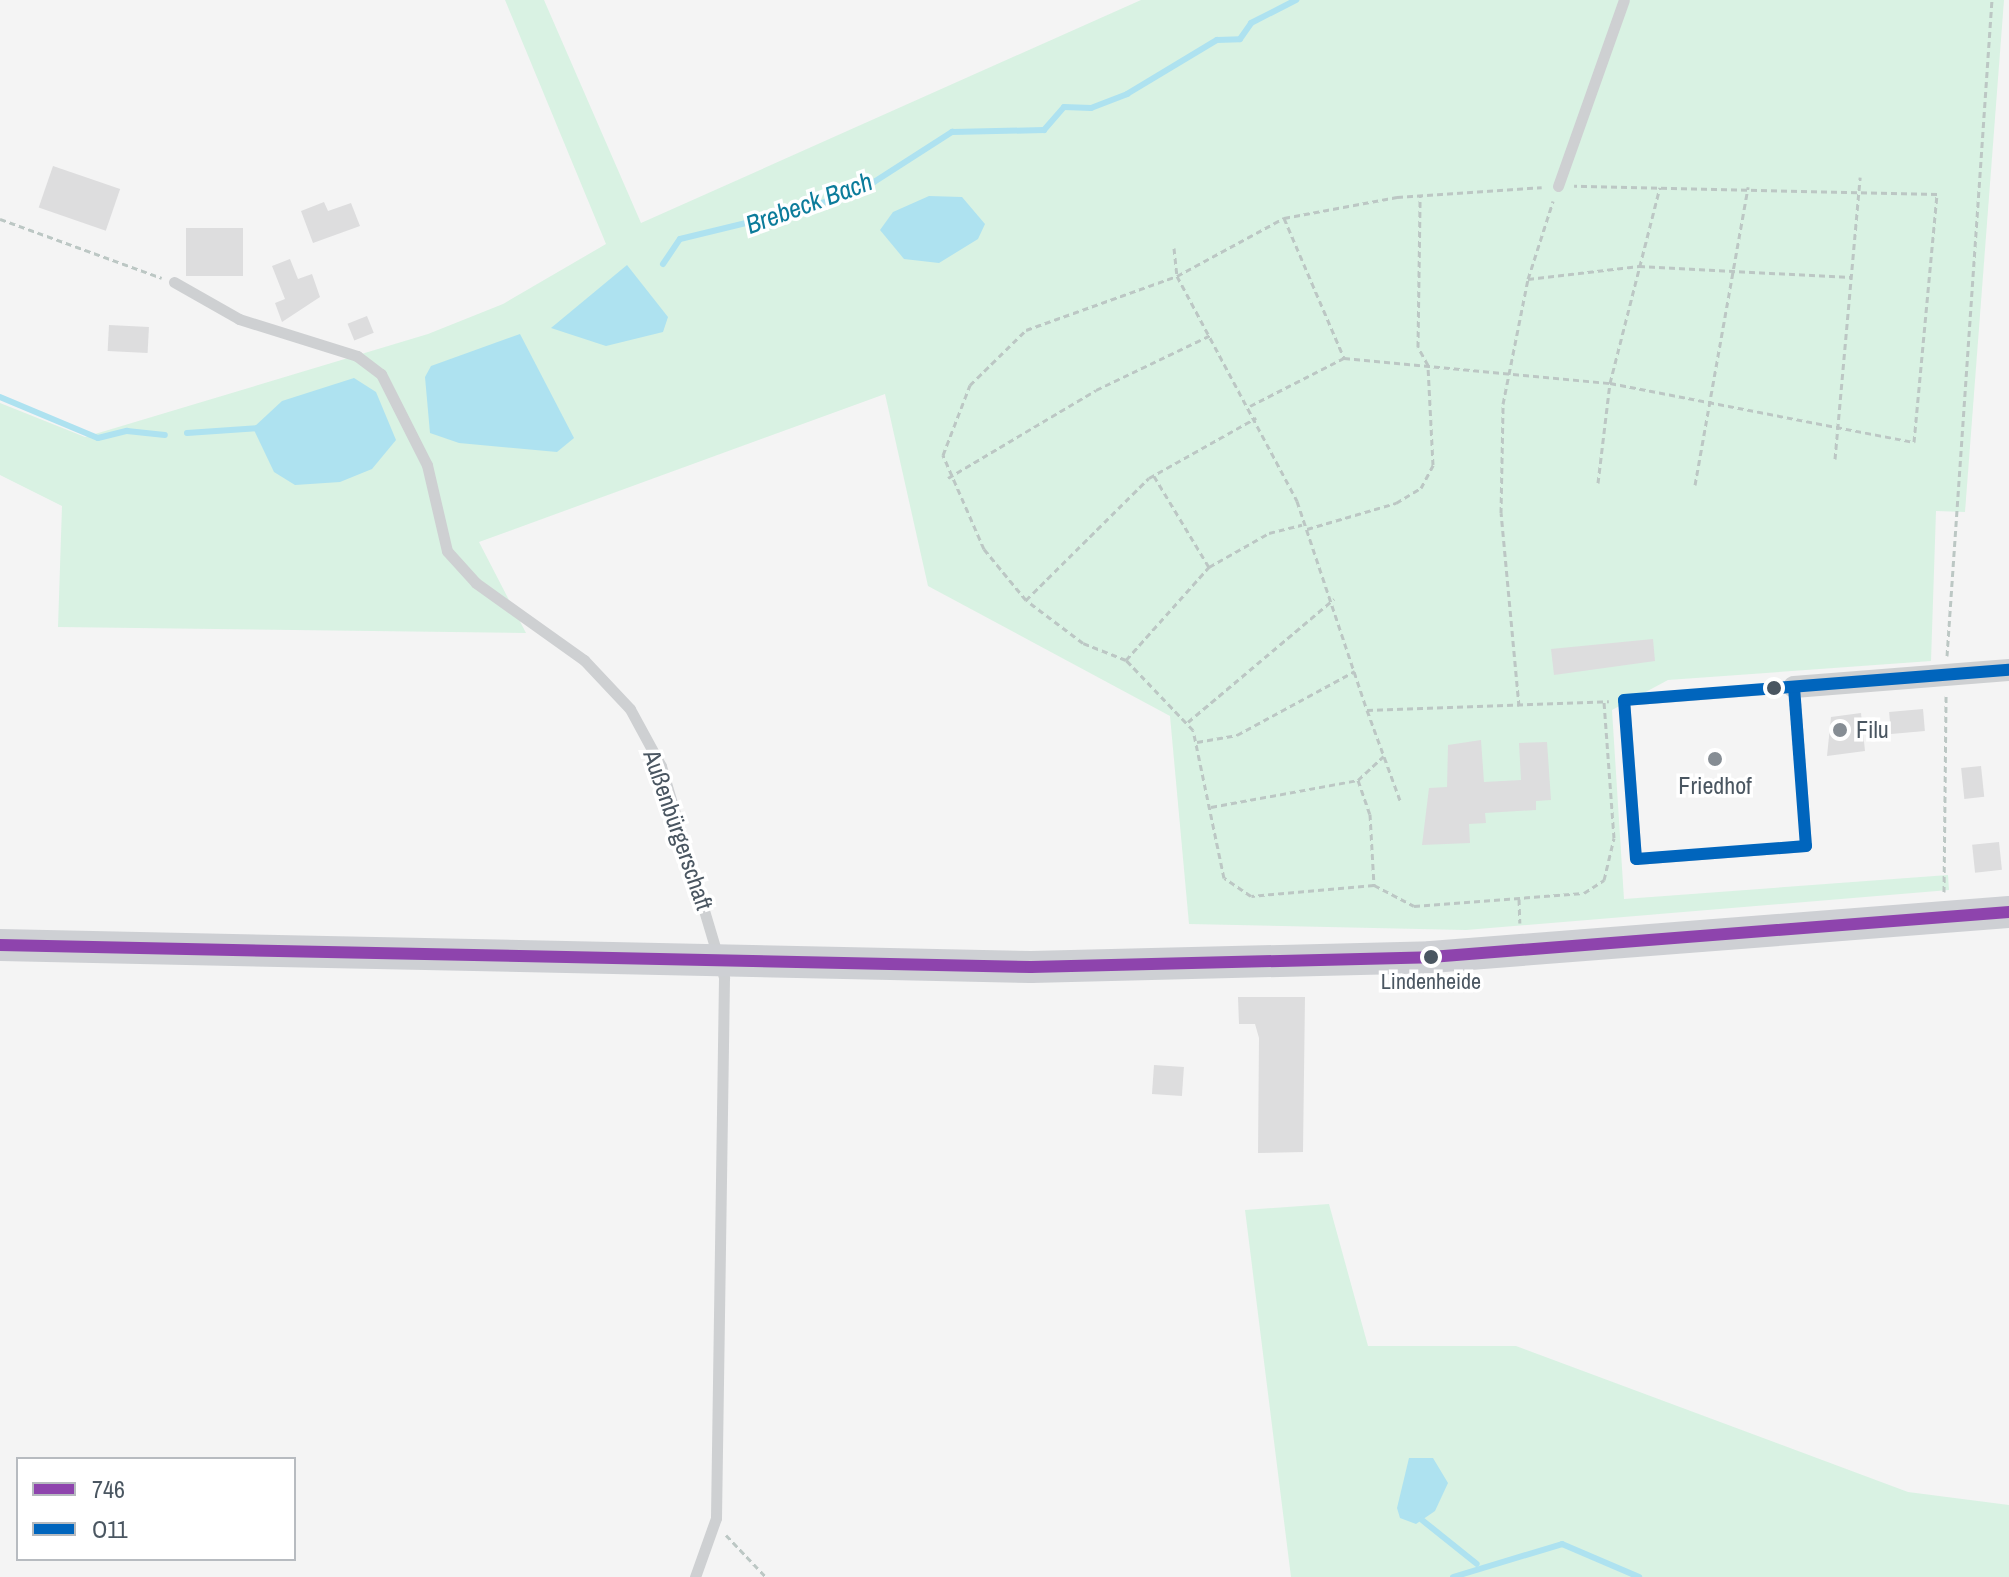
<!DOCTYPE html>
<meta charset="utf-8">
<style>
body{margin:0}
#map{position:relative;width:2009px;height:1577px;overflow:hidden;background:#f4f4f4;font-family:"Archivo Narrow",sans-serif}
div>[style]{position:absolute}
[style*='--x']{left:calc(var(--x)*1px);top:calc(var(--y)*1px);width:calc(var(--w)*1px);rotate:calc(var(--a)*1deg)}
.green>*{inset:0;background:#d9f2e3}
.water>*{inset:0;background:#aee2f0}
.stream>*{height:6px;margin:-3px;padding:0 3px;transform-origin:3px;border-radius:3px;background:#aee2f0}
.building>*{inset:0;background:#ddddde;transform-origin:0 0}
.path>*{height:3px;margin-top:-1.5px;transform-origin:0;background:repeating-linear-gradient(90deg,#bcc7c4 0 6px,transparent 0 10px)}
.lane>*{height:11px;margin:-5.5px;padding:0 5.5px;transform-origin:5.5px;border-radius:5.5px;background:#ced0d2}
.street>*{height:22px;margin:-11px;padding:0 11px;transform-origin:11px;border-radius:11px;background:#ced0d2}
.secondary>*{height:32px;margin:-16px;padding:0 16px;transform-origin:16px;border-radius:16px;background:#ced0d4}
.bus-1>*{height:12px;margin:-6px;padding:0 6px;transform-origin:6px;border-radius:6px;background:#8e44ad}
.bus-2>*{height:12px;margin:-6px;padding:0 6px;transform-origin:6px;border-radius:6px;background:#0065bd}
.dots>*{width:22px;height:22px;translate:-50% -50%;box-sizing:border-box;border:4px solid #fff;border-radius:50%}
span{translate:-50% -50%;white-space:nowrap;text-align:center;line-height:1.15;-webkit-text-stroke:7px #fff;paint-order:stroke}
.bus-label{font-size:22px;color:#4a5661}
.poi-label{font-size:24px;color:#4a5661}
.left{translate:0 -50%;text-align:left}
.street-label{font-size:24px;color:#4a5661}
.water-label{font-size:26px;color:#0c7c9b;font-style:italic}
.legend{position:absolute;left:16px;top:1457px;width:280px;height:104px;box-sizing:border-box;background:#fff;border:2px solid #b7bbc0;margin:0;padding:10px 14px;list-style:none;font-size:24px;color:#4a5661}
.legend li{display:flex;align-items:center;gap:16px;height:40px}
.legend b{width:40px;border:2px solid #b7bbc0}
</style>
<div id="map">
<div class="green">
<i style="clip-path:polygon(505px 0,544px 0,641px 223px,1141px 0,2004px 0,1965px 512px,1936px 511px,1931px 661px,1668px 680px,1612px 710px,1624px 899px,1948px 875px,1949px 890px,1466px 930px,1189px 924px,1170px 716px,928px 586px,885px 394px,479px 542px,526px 633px,58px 627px,62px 506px,0 475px,0 403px,85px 437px,428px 334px,503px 304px,606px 244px)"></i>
<i style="clip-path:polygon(1329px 1204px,1368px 1346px,1516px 1346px,1908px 1492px,2009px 1505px,2009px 1577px,1291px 1577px,1245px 1210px)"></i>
</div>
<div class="water">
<i style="clip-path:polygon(929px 196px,962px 197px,985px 224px,978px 239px,939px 263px,904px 259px,880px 230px,893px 212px)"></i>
<i style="clip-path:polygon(627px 265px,668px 317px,663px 332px,606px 346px,551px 328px)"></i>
<i style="clip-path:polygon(520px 334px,574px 438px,557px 452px,459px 443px,430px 433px,425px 377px,431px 366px)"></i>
<i style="clip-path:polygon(354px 378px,376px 392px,396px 440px,372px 469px,340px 482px,295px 485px,274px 472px,253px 428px,282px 401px)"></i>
<i style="clip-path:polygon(1409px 1458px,1433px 1458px,1448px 1483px,1435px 1511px,1416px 1524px,1400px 1518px,1397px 1508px)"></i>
</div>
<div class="stream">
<i style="--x:663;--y:264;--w:30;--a:-56"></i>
<i style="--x:680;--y:239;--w:136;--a:-13.6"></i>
<i style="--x:812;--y:207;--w:67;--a:-22"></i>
<i style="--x:874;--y:182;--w:93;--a:-32.7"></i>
<i style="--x:952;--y:132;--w:92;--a:-1.2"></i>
<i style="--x:1044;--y:130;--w:30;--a:-49"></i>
<i style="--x:1064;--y:107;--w:27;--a:2"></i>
<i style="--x:1091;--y:108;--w:39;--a:-21"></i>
<i style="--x:1127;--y:94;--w:105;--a:-31"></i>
<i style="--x:1217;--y:40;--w:23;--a:-2"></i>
<i style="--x:1240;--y:39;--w:19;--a:-55"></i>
<i style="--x:1251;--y:23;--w:51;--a:-27.1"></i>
<i style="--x:0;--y:397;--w:106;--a:22.7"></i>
<i style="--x:98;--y:438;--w:30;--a:-14"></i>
<i style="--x:127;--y:431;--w:38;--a:6"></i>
<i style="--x:187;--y:433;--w:71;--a:-4"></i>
<i style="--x:1422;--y:1520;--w:70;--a:38.7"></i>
<i style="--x:1453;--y:1577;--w:114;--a:-16.8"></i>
<i style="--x:1562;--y:1544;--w:84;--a:23.2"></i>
</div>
<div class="building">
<i style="left:53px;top:166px;width:71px;height:44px;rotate:19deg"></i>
<i style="clip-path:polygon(324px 202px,328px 211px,351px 203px,360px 226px,313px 243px,301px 211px)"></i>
<i style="left:186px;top:228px;width:57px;height:48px"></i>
<i style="clip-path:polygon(290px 259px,298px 279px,312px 274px,320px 297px,282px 322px,275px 303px,285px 299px,272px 266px)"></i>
<i style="left:367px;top:316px;width:18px;height:21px;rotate:68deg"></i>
<i style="left:109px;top:325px;width:40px;height:26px;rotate:3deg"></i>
<i style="clip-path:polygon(1653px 639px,1655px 661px,1554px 675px,1551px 649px)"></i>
<i style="left:1923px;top:709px;width:22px;height:34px;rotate:85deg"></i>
<i style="clip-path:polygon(1861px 713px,1865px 751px,1827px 756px,1831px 717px)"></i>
<i style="clip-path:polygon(1481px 740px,1484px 782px,1521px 780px,1519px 743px,1547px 742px,1551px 800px,1536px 801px,1536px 810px,1485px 813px,1486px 823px,1469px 824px,1470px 843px,1422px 845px,1429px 788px,1447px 787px,1448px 745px)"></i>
<i style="left:1981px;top:766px;width:31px;height:20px;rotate:84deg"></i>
<i style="left:1999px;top:842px;width:28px;height:27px;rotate:84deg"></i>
<i style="clip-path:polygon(1238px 997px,1305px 997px,1303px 1152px,1258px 1153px,1259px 1038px,1255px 1024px,1239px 1024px)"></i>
<i style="left:1154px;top:1065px;width:30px;height:29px;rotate:4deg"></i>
</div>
<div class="path">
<i style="--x:1284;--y:218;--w:152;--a:66.8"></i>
<i style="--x:0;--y:219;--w:172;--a:20"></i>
<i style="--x:1174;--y:248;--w:28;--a:84"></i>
<i style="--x:1177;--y:276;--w:255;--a:61.9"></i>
<i style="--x:1297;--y:501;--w:220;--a:71.5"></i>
<i style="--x:1367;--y:710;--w:242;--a:-2.1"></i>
<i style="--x:1528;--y:279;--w:112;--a:-6.7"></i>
<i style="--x:1639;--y:266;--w:212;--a:3"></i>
<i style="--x:1250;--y:406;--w:106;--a:-27.1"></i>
<i style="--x:1344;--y:358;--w:267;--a:5.4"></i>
<i style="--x:1610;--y:383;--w:310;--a:11"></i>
<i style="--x:1914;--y:442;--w:249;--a:-84.7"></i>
<i style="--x:1937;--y:194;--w:363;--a:-178.7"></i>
<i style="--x:1835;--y:459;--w:283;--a:-84.9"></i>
<i style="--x:1154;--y:476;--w:106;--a:58.9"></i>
<i style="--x:948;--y:478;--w:172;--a:-30.7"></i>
<i style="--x:1096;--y:390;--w:127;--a:-25.6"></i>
<i style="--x:1598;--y:483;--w:101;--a:-83.2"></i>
<i style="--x:1610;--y:383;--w:202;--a:-75.7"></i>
<i style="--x:1695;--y:485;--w:303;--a:-79.9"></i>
<i style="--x:1307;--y:529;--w:93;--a:-16.3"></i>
<i style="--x:1396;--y:503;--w:29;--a:-31"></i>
<i style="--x:1421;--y:488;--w:26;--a:-62"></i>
<i style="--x:1433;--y:465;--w:100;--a:-92.9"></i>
<i style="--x:1428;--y:365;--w:21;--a:-119"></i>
<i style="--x:1418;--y:347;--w:152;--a:-89.2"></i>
<i style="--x:1026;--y:600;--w:173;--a:-44.8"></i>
<i style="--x:1149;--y:478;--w:123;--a:-29.3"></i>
<i style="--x:1947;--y:656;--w:658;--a:-86.08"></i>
<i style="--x:1126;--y:660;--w:125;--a:-48.3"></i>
<i style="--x:1209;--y:567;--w:69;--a:-29.5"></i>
<i style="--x:1269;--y:533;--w:34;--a:-14"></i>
<i style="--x:1519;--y:706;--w:194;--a:-95.3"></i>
<i style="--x:1501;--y:513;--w:109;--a:-88.9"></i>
<i style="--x:1503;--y:404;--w:127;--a:-78.7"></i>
<i style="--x:1528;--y:279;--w:82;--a:-72.2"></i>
<i style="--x:1367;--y:710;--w:96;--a:69.9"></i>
<i style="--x:1188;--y:722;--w:191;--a:-40.1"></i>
<i style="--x:1197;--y:742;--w:41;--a:-9.9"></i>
<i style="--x:1237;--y:735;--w:134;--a:-28.5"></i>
<i style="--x:1358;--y:780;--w:35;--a:-43"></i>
<i style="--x:1211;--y:807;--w:149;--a:-10.4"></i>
<i style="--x:1358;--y:780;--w:36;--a:71"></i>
<i style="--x:1370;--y:814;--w:71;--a:86.8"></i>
<i style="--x:1374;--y:885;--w:123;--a:174.9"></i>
<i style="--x:1251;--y:896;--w:32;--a:-146"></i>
<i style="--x:1224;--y:878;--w:151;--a:-101.8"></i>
<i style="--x:1193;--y:730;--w:97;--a:-133.7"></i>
<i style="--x:1126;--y:660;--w:46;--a:-158.4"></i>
<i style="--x:1083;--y:643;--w:71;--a:-143"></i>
<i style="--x:1026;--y:600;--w:66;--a:-129.5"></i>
<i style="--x:984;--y:549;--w:103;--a:-113.6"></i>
<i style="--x:943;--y:455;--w:75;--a:-68.9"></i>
<i style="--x:970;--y:385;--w:78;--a:-44.5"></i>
<i style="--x:1026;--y:330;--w:160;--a:-19.7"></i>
<i style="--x:1177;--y:276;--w:122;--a:-28.5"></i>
<i style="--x:1284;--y:218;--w:115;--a:-10.5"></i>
<i style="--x:1397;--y:197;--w:145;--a:-3.9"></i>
<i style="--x:1374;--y:885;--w:45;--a:27.7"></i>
<i style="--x:1414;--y:906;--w:170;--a:-4.4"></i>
<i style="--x:1584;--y:893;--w:24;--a:-33"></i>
<i style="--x:1604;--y:880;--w:43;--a:-76.6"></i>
<i style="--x:1614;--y:838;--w:136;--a:-94.2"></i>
<i style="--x:1944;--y:892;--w:196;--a:-89.4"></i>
<i style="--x:1519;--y:899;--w:24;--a:88"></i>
<i style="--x:726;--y:1535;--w:58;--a:46.4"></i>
</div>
<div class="lane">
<i style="--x:1558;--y:186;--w:197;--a:-70.5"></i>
<i style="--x:174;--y:282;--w:75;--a:29.6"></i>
<i style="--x:239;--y:319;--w:124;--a:17.4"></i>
<i style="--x:357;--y:356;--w:30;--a:37"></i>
<i style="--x:381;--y:374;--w:102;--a:63.2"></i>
<i style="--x:427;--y:465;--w:88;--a:76.9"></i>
<i style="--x:447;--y:551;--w:43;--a:47.8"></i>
<i style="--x:476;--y:583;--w:133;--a:35.5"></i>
<i style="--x:584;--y:660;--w:67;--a:46.8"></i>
<i style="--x:630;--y:709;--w:65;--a:61.5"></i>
<i style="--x:661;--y:766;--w:221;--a:73.4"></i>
<i style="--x:724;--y:978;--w:540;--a:90.85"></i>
<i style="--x:716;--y:1518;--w:63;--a:109.6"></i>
<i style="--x:1794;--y:687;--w:159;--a:85.7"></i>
<i style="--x:1806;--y:846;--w:170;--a:175.6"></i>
<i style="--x:1636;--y:859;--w:159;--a:-94.3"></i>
<i style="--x:1624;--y:700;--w:170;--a:-4.4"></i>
</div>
<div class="street">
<i style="--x:1794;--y:687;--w:216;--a:-4.5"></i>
</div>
<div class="secondary">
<i style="--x:0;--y:945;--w:1031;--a:1.22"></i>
<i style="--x:1031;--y:967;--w:400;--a:-1.4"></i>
<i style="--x:1431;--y:957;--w:580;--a:-4.45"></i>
</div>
<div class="bus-1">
<i style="--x:0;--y:945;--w:1031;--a:1.22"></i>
<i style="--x:1031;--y:967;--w:400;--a:-1.4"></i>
<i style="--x:1431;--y:957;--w:580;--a:-4.45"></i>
</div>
<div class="bus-2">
<i style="--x:1794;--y:687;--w:159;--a:85.7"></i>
<i style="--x:1806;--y:846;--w:170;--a:175.6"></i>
<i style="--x:1636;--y:859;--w:159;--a:-94.3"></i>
<i style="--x:1624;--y:700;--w:386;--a:-4.5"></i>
</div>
<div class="dots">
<i style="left:1774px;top:688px;background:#4a5661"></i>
<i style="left:1840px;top:730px;background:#868d94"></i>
<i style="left:1715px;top:759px;background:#868d94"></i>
<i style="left:1431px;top:957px;background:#4a5661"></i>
</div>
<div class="bus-label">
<span style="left:1431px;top:982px">Lindenheide</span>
</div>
<div class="poi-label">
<span class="left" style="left:1856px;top:730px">Filu</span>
<span style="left:1715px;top:786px">Friedhof</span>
</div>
<div class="street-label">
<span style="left:678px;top:830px;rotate:71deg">Außenbürgerschaft</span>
</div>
<div class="water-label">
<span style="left:809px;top:203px;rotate:-20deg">Brebeck Bach</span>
</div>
<ul class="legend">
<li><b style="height:10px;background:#8e44ad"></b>746</li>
<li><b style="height:10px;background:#0065bd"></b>O11</li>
</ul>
</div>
